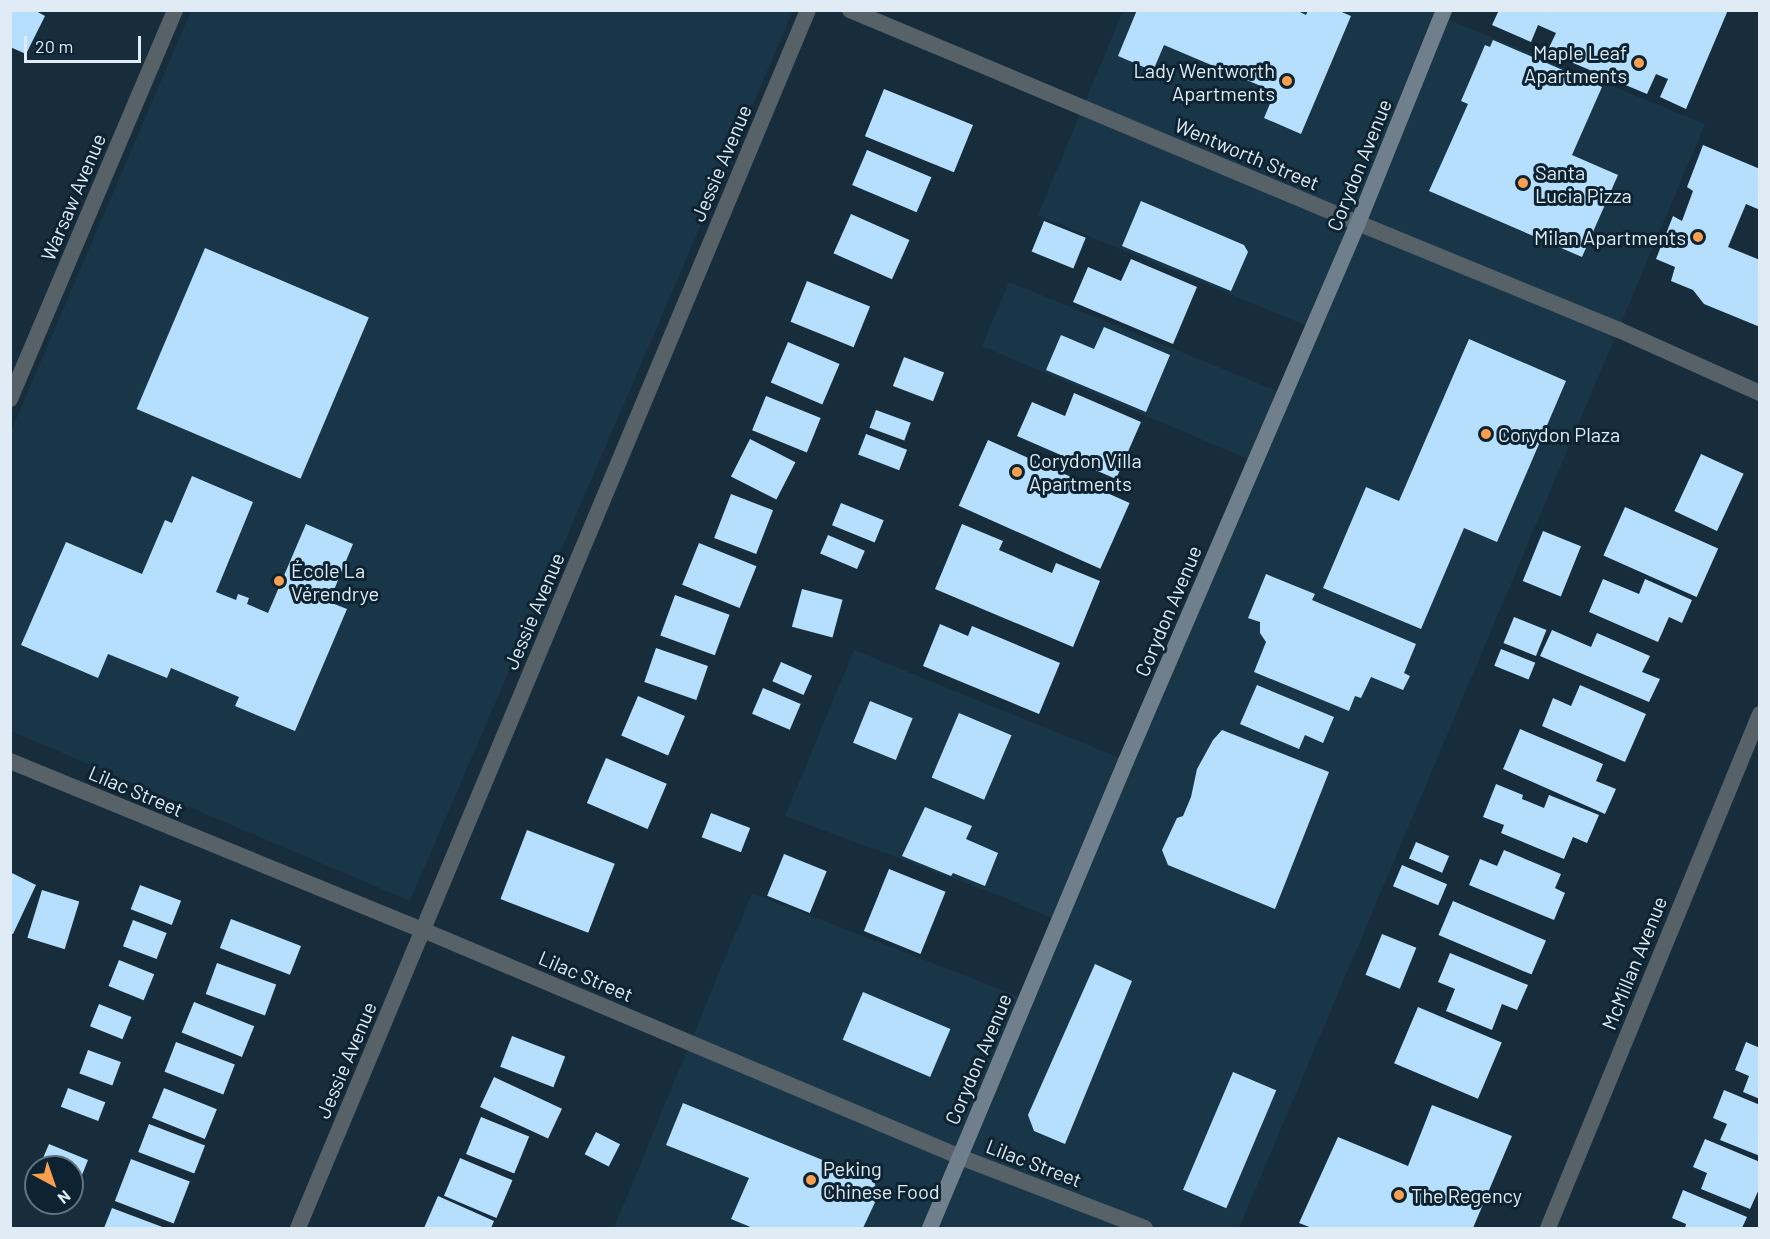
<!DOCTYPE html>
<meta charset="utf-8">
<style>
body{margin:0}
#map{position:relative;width:1770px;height:1239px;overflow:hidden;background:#172d3b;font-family:Barlow,sans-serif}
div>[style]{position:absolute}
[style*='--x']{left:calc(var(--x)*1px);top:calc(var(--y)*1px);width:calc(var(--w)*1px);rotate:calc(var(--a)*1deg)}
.built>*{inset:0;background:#193649}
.building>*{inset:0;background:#b5dffd;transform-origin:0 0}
.minor>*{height:16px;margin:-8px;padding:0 8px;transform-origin:8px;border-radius:8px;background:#566168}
.tertiary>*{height:16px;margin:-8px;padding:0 8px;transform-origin:8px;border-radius:8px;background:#566168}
.secondary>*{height:16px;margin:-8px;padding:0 8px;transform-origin:8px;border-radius:8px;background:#6f7f8b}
.dots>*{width:16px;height:16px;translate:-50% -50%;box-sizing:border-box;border:3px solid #0d2331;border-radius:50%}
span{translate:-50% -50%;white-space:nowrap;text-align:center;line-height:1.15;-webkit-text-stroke:6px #0d2331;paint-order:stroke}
.poi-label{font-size:20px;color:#dfecf6}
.right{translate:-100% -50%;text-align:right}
.left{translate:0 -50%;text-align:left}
.street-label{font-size:20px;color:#dfecf6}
.frame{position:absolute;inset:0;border:12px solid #dfecf6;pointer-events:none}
.north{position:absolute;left:24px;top:1155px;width:60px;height:60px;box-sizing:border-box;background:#0d2331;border:2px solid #617380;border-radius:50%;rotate:140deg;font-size:16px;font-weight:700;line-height:24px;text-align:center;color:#dfecf6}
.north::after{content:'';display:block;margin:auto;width:21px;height:27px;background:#fa9f4f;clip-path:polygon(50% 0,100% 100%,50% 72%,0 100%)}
.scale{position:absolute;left:24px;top:36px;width:117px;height:27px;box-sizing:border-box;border:3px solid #dfecf6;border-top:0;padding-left:8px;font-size:18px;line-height:21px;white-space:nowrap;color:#dfecf6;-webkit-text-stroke:4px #0d2331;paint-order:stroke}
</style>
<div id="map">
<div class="built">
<i style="clip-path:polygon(191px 11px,793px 11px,410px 901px,11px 731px,11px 431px)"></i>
<i style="clip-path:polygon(1123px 11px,1444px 11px,1442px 17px,1705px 124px,1239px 1228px,614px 1228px,752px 893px,1025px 999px,1058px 921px,1006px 898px,785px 816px,854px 650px,1127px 761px,1255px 462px,982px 346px,1009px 282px,1284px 394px,1312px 328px,1038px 215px)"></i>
</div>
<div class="building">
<i style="clip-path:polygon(10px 10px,34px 10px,45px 16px,26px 54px,10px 47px)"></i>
<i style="clip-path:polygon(1137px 10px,1296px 10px,1306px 15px,1308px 10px,1337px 10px,1351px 16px,1301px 134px,1264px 118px,1275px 92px,1164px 45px,1153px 71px,1118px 56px)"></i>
<i style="clip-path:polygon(1499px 10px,1728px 10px,1686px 109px,1660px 97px,1668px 79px,1656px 74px,1647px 94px,1547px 52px,1556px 33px,1538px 25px,1531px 42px,1492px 25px)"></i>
<i style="clip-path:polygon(1493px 40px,1602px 87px,1572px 155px,1618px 175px,1582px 257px,1429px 191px,1468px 104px,1461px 101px,1485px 45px,1490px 47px)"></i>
<i style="left:884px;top:89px;width:96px;height:51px;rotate:22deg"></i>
<i style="clip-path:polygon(1703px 145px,1760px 169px,1760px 210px,1746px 204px,1728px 247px,1760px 260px,1760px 327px,1704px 304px,1693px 290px,1671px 281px,1675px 267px,1656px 259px,1673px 216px,1682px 221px,1693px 191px,1687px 187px)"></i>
<i style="left:867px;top:150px;width:70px;height:38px;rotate:23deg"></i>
<i style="clip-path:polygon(1141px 201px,1244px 245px,1248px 252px,1231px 291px,1122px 246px)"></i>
<i style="left:851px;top:214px;width:64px;height:43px;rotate:24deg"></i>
<i style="left:1044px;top:221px;width:45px;height:33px;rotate:22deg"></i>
<i style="left:205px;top:248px;width:178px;height:175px;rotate:23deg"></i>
<i style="clip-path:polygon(1131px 259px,1197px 287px,1173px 344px,1073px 302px,1088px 267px,1121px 281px)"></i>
<i style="left:807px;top:281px;width:68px;height:44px;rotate:22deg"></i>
<i style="clip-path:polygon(1104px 327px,1170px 355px,1146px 412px,1046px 370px,1061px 335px,1094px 349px)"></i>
<i style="clip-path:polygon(1469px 339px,1566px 381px,1497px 542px,1464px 528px,1421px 629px,1323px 588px,1366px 487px,1399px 501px)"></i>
<i style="left:788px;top:342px;width:56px;height:44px;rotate:23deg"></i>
<i style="left:904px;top:357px;width:43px;height:31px;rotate:21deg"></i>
<i style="clip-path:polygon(1074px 393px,1141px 422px,1116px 479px,1017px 436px,1032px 402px,1065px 416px)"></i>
<i style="left:766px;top:396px;width:59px;height:37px;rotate:22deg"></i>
<i style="left:876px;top:410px;width:37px;height:19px;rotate:20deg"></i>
<i style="left:866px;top:434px;width:44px;height:22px;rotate:21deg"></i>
<i style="left:750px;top:439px;width:51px;height:42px;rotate:27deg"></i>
<i style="left:988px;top:440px;width:155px;height:72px;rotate:24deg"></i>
<i style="left:1701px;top:454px;width:47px;height:63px;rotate:25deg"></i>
<i style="clip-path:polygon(192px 476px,253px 502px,216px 592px,236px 600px,238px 594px,249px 598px,247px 604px,268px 613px,306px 524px,353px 544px,329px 602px,347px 609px,295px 731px,235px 706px,239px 697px,171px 668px,167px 678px,108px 654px,98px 678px,21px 645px,66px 542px,142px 574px,165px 520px,172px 523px)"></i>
<i style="left:731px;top:494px;width:45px;height:47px;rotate:21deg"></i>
<i style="left:841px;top:503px;width:46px;height:24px;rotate:22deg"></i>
<i style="left:1625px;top:507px;width:102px;height:53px;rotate:24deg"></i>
<i style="clip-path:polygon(962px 524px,1003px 541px,999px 550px,1052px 573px,1056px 563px,1100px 581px,1073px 647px,935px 589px)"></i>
<i style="left:1543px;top:531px;width:41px;height:54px;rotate:22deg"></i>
<i style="left:828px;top:535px;width:40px;height:20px;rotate:23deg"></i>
<i style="left:699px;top:543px;width:62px;height:45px;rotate:22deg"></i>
<i style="clip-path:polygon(1266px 574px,1315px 594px,1312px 600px,1416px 644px,1404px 673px,1410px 676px,1403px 690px,1371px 677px,1361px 698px,1355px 696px,1349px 711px,1254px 672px,1266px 642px,1260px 633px,1260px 622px,1248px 618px)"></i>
<i style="clip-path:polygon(1603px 579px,1639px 594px,1645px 579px,1692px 600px,1682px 623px,1669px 617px,1658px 642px,1589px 612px)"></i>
<i style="left:802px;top:589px;width:42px;height:39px;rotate:15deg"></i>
<i style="left:675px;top:595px;width:58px;height:43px;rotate:20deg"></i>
<i style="left:1514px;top:617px;width:35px;height:28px;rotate:22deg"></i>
<i style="clip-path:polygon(940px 624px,968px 636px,972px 626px,1060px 663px,1039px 714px,923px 666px)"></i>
<i style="clip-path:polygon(1552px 630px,1591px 647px,1597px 633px,1650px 656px,1642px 672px,1660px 679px,1649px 702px,1540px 656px)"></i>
<i style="left:656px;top:648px;width:55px;height:36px;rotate:19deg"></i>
<i style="left:1501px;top:649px;width:37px;height:18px;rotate:22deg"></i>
<i style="left:781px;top:662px;width:34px;height:21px;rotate:24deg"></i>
<i style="clip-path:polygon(1257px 685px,1334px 717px,1323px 743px,1305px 735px,1299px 749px,1240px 724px)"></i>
<i style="clip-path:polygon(1580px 685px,1646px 714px,1625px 762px,1542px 726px,1553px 698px,1571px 706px)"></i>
<i style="left:763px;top:688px;width:41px;height:28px;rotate:23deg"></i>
<i style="left:638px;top:696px;width:51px;height:43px;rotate:23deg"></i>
<i style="left:870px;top:701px;width:46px;height:45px;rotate:22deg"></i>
<i style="left:959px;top:713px;width:57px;height:70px;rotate:23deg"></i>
<i style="clip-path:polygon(1520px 729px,1603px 764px,1596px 781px,1616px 789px,1605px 814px,1503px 769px)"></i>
<i style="clip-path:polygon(1222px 730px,1329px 772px,1275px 909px,1168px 865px,1162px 850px,1177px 818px,1183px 816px,1191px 797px,1197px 769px,1213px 740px)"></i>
<i style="left:606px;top:758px;width:66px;height:49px;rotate:23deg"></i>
<i style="clip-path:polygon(1496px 784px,1523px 795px,1522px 799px,1544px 808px,1549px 795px,1599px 815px,1587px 843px,1573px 837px,1564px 859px,1501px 833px,1504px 825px,1483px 817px)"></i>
<i style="clip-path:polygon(925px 807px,972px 826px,966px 839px,998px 853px,985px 886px,953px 873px,951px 876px,902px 856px)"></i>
<i style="left:711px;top:813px;width:42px;height:26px;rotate:21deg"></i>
<i style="left:527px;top:830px;width:94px;height:74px;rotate:21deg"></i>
<i style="left:1416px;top:842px;width:36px;height:18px;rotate:23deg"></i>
<i style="clip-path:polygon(1504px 850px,1561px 874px,1555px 888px,1565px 893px,1554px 920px,1469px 885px,1480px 859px,1497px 866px)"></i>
<i style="left:784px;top:854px;width:46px;height:45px;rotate:22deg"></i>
<i style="left:1402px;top:865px;width:49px;height:23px;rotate:23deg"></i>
<i style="left:889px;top:869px;width:61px;height:67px;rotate:22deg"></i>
<i style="clip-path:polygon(10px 872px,36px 885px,13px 934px,10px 933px)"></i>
<i style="left:140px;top:885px;width:44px;height:26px;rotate:21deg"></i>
<i style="left:42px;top:890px;width:39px;height:50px;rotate:17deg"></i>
<i style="left:1453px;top:901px;width:101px;height:37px;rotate:23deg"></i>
<i style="left:231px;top:919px;width:75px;height:31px;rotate:21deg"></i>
<i style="left:133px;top:920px;width:36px;height:28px;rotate:21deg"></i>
<i style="left:1382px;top:934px;width:37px;height:44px;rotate:22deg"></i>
<i style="clip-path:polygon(1450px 953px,1528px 985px,1517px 1010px,1502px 1004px,1492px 1030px,1446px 1011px,1455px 989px,1438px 982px)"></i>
<i style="left:119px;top:960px;width:38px;height:28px;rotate:22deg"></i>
<i style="left:217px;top:963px;width:63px;height:33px;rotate:20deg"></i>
<i style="clip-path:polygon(1095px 964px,1132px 981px,1065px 1144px,1034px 1131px,1028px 1115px)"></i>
<i style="left:863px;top:992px;width:95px;height:52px;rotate:23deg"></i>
<i style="left:194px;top:1002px;width:65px;height:33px;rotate:22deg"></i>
<i style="left:99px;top:1004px;width:35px;height:24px;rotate:22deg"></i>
<i style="left:1418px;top:1007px;width:91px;height:61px;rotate:23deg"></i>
<i style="left:512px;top:1036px;width:57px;height:33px;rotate:21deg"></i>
<i style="left:176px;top:1042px;width:63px;height:32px;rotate:21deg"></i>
<i style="clip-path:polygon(1746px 1042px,1760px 1048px,1760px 1099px,1743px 1092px,1749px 1076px,1735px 1070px)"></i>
<i style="left:88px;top:1050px;width:35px;height:25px;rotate:20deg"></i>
<i style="left:1233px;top:1072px;width:47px;height:128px;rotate:23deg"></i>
<i style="left:494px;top:1077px;width:75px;height:33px;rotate:25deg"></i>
<i style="left:68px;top:1088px;width:40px;height:20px;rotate:21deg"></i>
<i style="left:164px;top:1088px;width:57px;height:32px;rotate:22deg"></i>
<i style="clip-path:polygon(1724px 1090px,1760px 1105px,1760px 1156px,1720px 1140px,1727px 1124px,1713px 1118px)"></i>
<i style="clip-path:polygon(683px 1103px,874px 1181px,878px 1196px,863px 1228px,753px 1228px,731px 1219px,749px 1178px,666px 1145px)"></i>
<i style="clip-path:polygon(1432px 1105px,1512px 1136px,1473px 1228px,1312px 1228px,1299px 1223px,1338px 1137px,1408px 1166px)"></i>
<i style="left:481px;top:1117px;width:52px;height:40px;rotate:22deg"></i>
<i style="left:149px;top:1124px;width:60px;height:30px;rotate:21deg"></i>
<i style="left:596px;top:1132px;width:27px;height:25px;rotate:27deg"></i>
<i style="clip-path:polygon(1705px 1139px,1760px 1162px,1760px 1187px,1750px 1209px,1701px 1189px,1707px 1173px,1693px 1167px)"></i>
<i style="clip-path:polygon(49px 1144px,88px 1160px,80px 1180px,72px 1177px,72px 1167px,40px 1165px)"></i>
<i style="left:460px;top:1158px;width:57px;height:41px;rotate:23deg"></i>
<i style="left:131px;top:1159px;width:63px;height:45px;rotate:21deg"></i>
<i style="clip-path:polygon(1683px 1190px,1747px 1217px,1742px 1228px,1685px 1228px,1686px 1224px,1672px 1218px)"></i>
<i style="clip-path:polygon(438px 1196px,494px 1221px,491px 1228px,424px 1228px)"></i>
<i style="clip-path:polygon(112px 1208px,165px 1228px,104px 1228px)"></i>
</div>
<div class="minor">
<i style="--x:850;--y:10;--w:551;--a:22.75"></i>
<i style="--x:1358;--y:223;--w:282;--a:22.3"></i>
<i style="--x:1619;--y:330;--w:154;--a:24.1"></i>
<i style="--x:10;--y:399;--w:423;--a:-67"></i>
<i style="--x:298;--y:1228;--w:1320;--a:-67.28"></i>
<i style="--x:1548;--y:1228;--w:556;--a:-67.59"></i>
</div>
<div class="tertiary">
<i style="--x:10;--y:761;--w:446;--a:22.3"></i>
<i style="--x:423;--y:930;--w:583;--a:22.91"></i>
<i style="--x:960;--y:1157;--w:198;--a:21"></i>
</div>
<div class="secondary">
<i style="--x:930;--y:1228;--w:506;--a:-67.23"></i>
<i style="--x:1126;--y:761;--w:586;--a:-66.67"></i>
<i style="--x:1358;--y:223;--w:230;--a:-68"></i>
</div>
<div class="dots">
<i style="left:1639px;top:63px;background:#fa9f4f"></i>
<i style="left:1287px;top:81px;background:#fa9f4f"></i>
<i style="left:1523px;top:183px;background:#fa9f4f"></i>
<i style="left:1698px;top:237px;background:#fa9f4f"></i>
<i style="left:1486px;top:434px;background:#fa9f4f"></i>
<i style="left:1017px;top:472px;background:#fa9f4f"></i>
<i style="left:279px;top:581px;background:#fa9f4f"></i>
<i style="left:811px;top:1180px;background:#fa9f4f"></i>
<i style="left:1399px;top:1195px;background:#fa9f4f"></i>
</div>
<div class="poi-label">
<span class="right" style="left:1627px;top:64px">Maple Leaf<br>Apartments</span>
<span class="right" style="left:1275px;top:82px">Lady Wentworth<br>Apartments</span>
<span class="left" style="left:1535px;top:184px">Santa<br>Lucia Pizza</span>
<span class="right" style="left:1686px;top:237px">Milan Apartments</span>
<span class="left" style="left:1498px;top:434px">Corydon Plaza</span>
<span class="left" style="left:1029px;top:472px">Corydon Villa<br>Apartments</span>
<span class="left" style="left:291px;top:582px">École La<br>Vérendrye</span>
<span class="left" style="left:823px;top:1180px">Peking<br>Chinese Food</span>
<span class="left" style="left:1411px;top:1195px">The Regency</span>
</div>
<div class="street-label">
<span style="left:1247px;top:154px;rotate:23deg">Wentworth Street</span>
<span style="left:721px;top:163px;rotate:-67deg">Jessie Avenue</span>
<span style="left:1359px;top:165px;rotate:-68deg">Corydon Avenue</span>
<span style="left:73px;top:197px;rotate:-67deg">Warsaw Avenue</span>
<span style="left:534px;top:611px;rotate:-67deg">Jessie Avenue</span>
<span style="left:1168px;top:611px;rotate:-67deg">Corydon Avenue</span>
<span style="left:136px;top:791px;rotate:23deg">Lilac Street</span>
<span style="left:1634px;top:963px;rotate:-68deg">McMillan Avenue</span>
<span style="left:586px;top:976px;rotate:23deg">Lilac Street</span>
<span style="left:978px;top:1059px;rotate:-67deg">Corydon Avenue</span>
<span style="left:346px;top:1060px;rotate:-67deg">Jessie Avenue</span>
<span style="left:1034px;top:1163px;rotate:21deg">Lilac Street</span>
</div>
<div class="frame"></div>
<div class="north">N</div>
<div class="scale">20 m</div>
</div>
